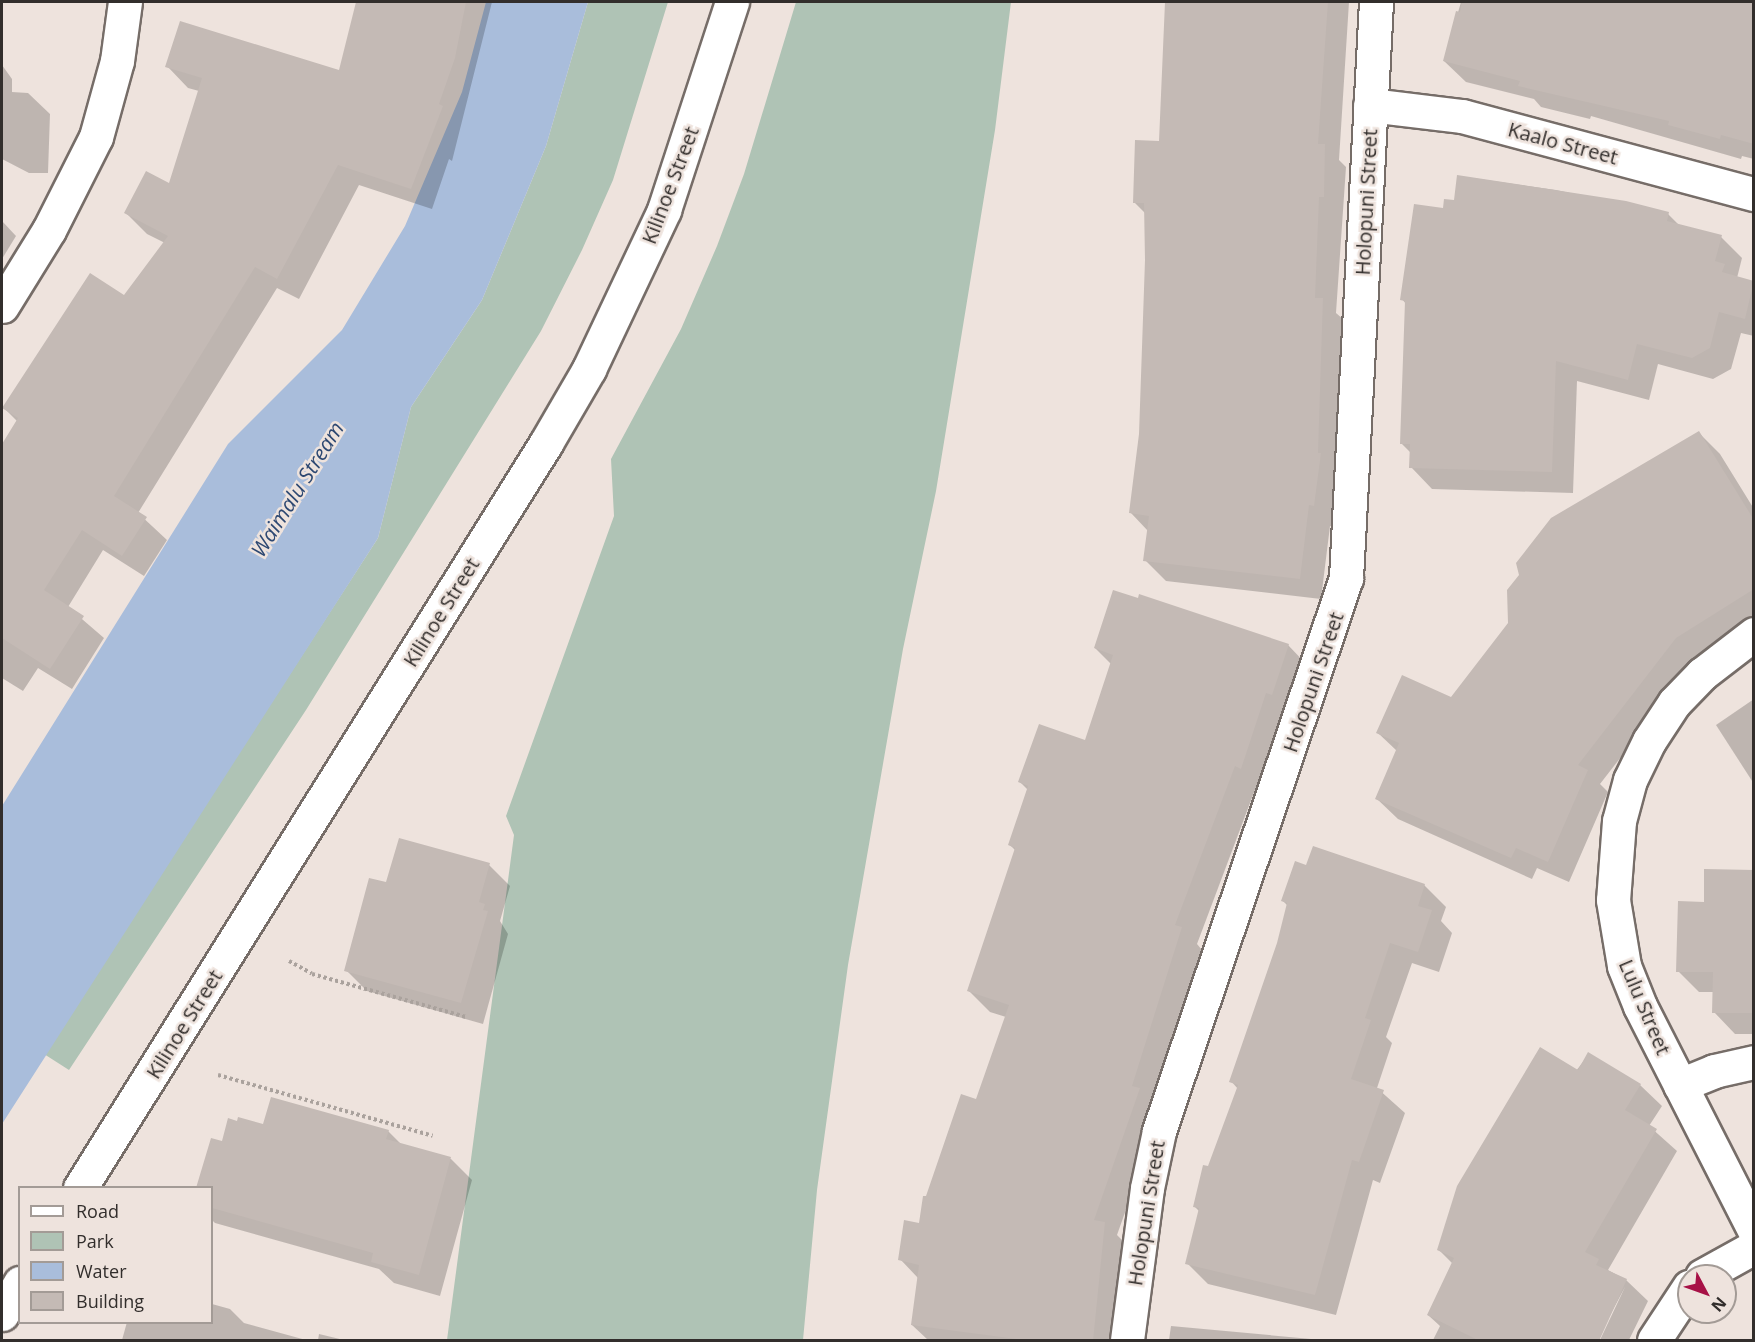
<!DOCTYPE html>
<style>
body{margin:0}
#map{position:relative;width:1755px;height:1342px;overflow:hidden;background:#eee3dd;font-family:"Open Sans",sans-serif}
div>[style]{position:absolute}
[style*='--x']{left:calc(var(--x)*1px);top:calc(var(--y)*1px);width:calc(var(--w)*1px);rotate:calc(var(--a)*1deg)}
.green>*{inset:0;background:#afc3b5}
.water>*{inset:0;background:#a9bddb}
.shadow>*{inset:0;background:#0003}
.building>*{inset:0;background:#c4bab5}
.path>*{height:4px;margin-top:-2px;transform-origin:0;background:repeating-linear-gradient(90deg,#aaa29d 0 3px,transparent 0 6px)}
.roads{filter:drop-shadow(2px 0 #766d68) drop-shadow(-2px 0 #766d68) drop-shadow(0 2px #766d68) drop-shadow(0 -2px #766d68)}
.minor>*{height:33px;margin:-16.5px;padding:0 16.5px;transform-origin:16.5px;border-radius:16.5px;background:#fff}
span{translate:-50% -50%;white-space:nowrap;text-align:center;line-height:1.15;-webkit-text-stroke:5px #eee3dd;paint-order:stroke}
.street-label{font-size:20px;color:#322e2c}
.water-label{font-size:21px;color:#2d4872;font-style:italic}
.frame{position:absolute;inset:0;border:3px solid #322e2c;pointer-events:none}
.legend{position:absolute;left:18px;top:1186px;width:195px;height:138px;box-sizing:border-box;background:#eee3dd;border:2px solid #a39b96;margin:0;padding:8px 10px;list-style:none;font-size:18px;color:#322e2c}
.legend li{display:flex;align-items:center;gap:12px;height:30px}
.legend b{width:30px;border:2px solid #a39b96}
.north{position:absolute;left:1677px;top:1264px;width:60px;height:60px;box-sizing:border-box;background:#eee3dd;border:2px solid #a39b96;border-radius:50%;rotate:131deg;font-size:16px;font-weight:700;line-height:24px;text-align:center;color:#322e2c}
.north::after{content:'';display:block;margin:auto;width:21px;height:27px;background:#a71146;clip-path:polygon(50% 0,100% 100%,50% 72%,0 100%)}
</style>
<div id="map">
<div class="green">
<i style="clip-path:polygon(588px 2px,668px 2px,613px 180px,582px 250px,541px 331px,306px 710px,69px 1070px,44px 1054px,378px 538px,411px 407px,482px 300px,546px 146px)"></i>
<i style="clip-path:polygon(796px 2px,1011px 2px,995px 130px,936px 491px,903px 649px,848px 965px,817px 1190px,803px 1340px,447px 1340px,514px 835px,506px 816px,614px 516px,611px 459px,681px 329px,717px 246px,744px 174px)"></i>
</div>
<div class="water">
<i style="clip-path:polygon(486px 2px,588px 2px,546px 146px,482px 300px,411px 407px,378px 538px,2px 1124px,2px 806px,228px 444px,342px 330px,405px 226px,462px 92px)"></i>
</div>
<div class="shadow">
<i style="clip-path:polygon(358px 2px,492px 2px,452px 161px,449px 159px,432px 209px,359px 185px,299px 299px,277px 288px,138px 513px,167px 540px,144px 576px,103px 550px,68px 607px,104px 638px,72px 689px,38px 668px,23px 691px,2px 678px,2px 447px,18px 422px,4px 408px,125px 297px,165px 243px,147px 234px,126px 213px,170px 185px,199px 91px,188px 88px,167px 66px,340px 71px)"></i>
<i style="clip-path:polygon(1167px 2px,1349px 2px,1339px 160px,1346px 167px,1336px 313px,1344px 320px,1335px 527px,1330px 526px,1321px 599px,1166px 581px,1145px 560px,1148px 531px,1131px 513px,1140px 434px,1146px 260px,1146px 214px,1134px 202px,1160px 143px)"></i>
<i style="clip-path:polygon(1461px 2px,1754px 2px,1754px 159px,1742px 156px,1741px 159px,1591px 116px,1590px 119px,1541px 107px,1534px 99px,1466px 82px,1444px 61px)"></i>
<i style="clip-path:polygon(2px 65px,12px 79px,12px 92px,28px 93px,50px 114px,48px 173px,29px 173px,2px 159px)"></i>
<i style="clip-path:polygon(1458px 176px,1556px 190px,1668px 214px,1680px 226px,1721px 237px,1742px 258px,1737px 278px,1754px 282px,1754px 336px,1741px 333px,1731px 369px,1713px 379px,1658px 364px,1649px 400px,1577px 381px,1573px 493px,1432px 489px,1411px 467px,1411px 453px,1401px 443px,1406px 304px,1402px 299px,1444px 210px,1455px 202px)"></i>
<i style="clip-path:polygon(2px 221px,16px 236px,2px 259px)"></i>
<i style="clip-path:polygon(1699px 433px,1720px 454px,1754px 509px,1754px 624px,1697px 659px,1600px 784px,1608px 792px,1569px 882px,1537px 868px,1532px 879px,1398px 819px,1376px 798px,1397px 751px,1378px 733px,1452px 699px)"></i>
<i style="clip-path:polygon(1288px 645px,1309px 667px,1263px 789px,1256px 787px,1197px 944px,1202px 950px,1154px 1104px,1161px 1111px,1117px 1235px,1126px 1244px,1115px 1340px,928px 1340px,912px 1325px,918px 1278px,900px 1259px,921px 1225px,927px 1198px,977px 1101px,1006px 1017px,990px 1012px,968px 990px,1016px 851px,1010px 845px,1028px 790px,1020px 782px,1086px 742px,1111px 664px,1095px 648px)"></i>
<i style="clip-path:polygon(1754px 699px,1754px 784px,1716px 725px)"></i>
<i style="clip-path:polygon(489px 865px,510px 886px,500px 921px,508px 934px,483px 1024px,367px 991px,346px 970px,387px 884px)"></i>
<i style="clip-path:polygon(1307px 867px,1424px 885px,1446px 907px,1441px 921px,1452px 933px,1439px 972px,1412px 963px,1386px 1037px,1392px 1043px,1377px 1088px,1405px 1113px,1380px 1183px,1373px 1180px,1336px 1315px,1208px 1284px,1187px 1263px,1199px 1211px,1194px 1206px,1238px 1089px,1231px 1081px,1279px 943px,1288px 906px,1283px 901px)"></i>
<i style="clip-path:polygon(1754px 871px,1754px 1034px,1735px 1034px,1714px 1012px,1714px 992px,1699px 992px,1678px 971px,1705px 903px)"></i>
<i style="clip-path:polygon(1589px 1054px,1640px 1085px,1662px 1106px,1649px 1126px,1677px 1151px,1608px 1270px,1626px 1280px,1648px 1301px,1629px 1340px,1600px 1340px,1625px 1287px,1597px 1340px,1433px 1340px,1440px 1326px,1428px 1315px,1453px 1264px,1439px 1250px)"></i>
<i style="clip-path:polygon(264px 1126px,388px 1131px,402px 1145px,451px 1159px,472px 1180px,440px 1296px,394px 1283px,379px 1269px,215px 1223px,212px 1220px,212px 1188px,223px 1143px)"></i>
<i style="clip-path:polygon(212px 1304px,230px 1309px,244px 1323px,306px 1340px,122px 1340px,127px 1322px,212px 1322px)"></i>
<i style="clip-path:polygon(1171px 1326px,1322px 1340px,1169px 1340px)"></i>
<i style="clip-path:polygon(319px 1334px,344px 1340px,318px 1340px)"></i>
</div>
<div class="building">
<i style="clip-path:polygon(356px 2px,466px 2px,455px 58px,439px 104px,443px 106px,411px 189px,338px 165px,277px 279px,255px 267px,114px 496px,147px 517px,122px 556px,82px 530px,44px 590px,84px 616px,50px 669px,2px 638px,2px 444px,18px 418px,2px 408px,90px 273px,124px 295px,168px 236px,124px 213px,146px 171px,169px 183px,202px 78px,165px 67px,180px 21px,339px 70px)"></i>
<i style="clip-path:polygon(1165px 2px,1328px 2px,1318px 144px,1325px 144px,1324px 197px,1319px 197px,1315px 298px,1323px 298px,1318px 453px,1321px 453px,1314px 506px,1309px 505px,1300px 579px,1143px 561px,1149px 516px,1129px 513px,1139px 434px,1145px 260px,1144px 203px,1133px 203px,1135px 140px,1159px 141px)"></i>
<i style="clip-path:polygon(1462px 2px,1754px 2px,1754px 144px,1721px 135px,1720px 139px,1668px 125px,1669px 121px,1518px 86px,1520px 81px,1443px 61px,1456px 11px,1460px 12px)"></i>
<i style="clip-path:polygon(1457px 175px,1626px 201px,1669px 212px,1667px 221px,1722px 235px,1715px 261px,1725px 264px,1722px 272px,1754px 281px,1745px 319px,1719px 312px,1710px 348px,1692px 358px,1637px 344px,1628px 380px,1556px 361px,1552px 472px,1409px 468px,1410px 444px,1400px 444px,1405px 301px,1400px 300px,1414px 204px,1443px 208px,1444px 199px,1454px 200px)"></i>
<i style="clip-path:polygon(1699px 431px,1754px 520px,1754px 589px,1676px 638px,1578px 765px,1588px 770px,1548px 862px,1516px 848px,1511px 858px,1375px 799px,1399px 743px,1376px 733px,1402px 675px,1451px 697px,1508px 623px,1507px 590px,1519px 575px,1516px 563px,1551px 518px)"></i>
<i style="clip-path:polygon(1113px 590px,1138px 598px,1139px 594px,1289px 644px,1272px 695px,1266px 693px,1241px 769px,1235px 766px,1175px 925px,1182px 927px,1132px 1086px,1140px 1088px,1094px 1220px,1105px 1222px,1093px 1341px,1032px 1341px,911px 1325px,919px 1265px,898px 1260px,904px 1220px,919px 1223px,923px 1196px,926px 1196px,961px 1094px,976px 1099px,1009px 1005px,967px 991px,1015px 848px,1008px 845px,1028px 786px,1018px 782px,1039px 724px,1085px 740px,1113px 655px,1094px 648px)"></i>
<i style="clip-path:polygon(399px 838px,490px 863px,479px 902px,485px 904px,483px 910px,488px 911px,461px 1003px,344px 971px,369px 878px,386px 882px)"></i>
<i style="clip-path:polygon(1313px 846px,1425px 884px,1418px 906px,1432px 910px,1418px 952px,1390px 943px,1365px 1018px,1371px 1020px,1351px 1079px,1384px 1090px,1359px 1162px,1352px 1160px,1315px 1295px,1185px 1264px,1199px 1208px,1193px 1207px,1203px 1165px,1208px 1166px,1238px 1085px,1229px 1082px,1277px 943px,1287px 903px,1281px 901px,1295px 861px,1306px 865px)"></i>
<i style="clip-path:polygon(1704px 869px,1754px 870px,1752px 1013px,1712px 1013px,1713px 972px,1676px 972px,1678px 901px,1704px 902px)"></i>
<i style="clip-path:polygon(1540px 1047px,1578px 1070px,1588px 1052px,1641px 1084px,1625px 1110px,1657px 1129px,1585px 1252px,1599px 1259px,1596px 1265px,1627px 1279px,1599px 1341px,1480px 1341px,1427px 1315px,1454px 1258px,1437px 1250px,1457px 1186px)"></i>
<i style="clip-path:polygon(271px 1097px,389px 1130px,386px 1139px,451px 1157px,419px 1275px,371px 1262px,373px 1253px,212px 1208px,212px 1188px,196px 1188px,211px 1138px,222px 1141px,228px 1118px,237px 1121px,238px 1117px,263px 1124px)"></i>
</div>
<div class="path">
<i style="--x:289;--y:961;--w:26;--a:29"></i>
<i style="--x:312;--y:974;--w:160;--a:15.6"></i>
<i style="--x:218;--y:1075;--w:223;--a:15.8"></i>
</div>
<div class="roads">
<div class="minor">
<i style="--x:1370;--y:105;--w:93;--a:6.8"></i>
<i style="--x:1462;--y:116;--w:302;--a:15"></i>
<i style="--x:2;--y:306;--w:89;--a:-58.3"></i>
<i style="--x:49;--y:230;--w:104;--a:-63.2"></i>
<i style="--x:96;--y:137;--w:79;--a:-74.6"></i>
<i style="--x:117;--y:61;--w:60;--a:-82.3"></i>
<i style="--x:1754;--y:634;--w:66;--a:142.4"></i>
<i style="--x:1702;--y:674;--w:40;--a:134"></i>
<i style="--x:1674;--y:703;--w:45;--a:123.3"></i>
<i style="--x:1649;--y:741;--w:43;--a:116"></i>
<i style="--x:1630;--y:780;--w:42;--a:105"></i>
<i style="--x:1619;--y:821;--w:79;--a:94.3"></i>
<i style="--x:1613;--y:900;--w:67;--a:80.5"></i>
<i style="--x:1624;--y:966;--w:43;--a:68.2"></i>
<i style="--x:1640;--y:1006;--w:251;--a:63"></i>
<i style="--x:1680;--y:1085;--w:37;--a:-22"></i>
<i style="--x:1714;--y:1071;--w:41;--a:-12.7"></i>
<i style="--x:80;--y:1188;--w:879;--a:-57.97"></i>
<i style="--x:546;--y:443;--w:86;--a:-59.8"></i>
<i style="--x:589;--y:369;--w:176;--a:-64.7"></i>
<i style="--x:664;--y:210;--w:219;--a:-71.9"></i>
<i style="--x:1702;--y:1276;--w:60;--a:-29.1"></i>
<i style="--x:2;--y:1314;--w:36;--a:-60"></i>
<i style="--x:1127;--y:1340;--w:153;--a:-82.5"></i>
<i style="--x:1147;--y:1188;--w:58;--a:-78.1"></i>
<i style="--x:1159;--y:1131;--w:584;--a:-71.32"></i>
<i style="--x:1346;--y:578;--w:577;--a:-87.02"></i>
<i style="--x:1654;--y:1340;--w:64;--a:-56.6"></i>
</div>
</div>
<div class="street-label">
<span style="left:1563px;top:143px;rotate:15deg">Kaalo Street</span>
<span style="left:670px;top:185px;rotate:-69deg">Kilinoe Street</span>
<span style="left:1366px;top:202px;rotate:-87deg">Holopuni Street</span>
<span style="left:441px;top:612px;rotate:-58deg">Kilinoe Street</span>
<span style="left:1313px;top:682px;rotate:-71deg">Holopuni Street</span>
<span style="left:1645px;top:1007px;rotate:67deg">Lulu Street</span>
<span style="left:184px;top:1024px;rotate:-58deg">Kilinoe Street</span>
<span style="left:1146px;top:1213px;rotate:-81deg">Holopuni Street</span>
</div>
<div class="water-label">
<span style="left:297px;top:489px;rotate:-58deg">Waimalu Stream</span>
</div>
<div class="frame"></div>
<ul class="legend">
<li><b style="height:8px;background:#fff"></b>Road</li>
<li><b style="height:16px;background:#afc3b5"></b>Park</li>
<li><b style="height:16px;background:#a9bddb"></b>Water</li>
<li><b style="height:16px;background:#c4bab5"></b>Building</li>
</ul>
<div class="north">N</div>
</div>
